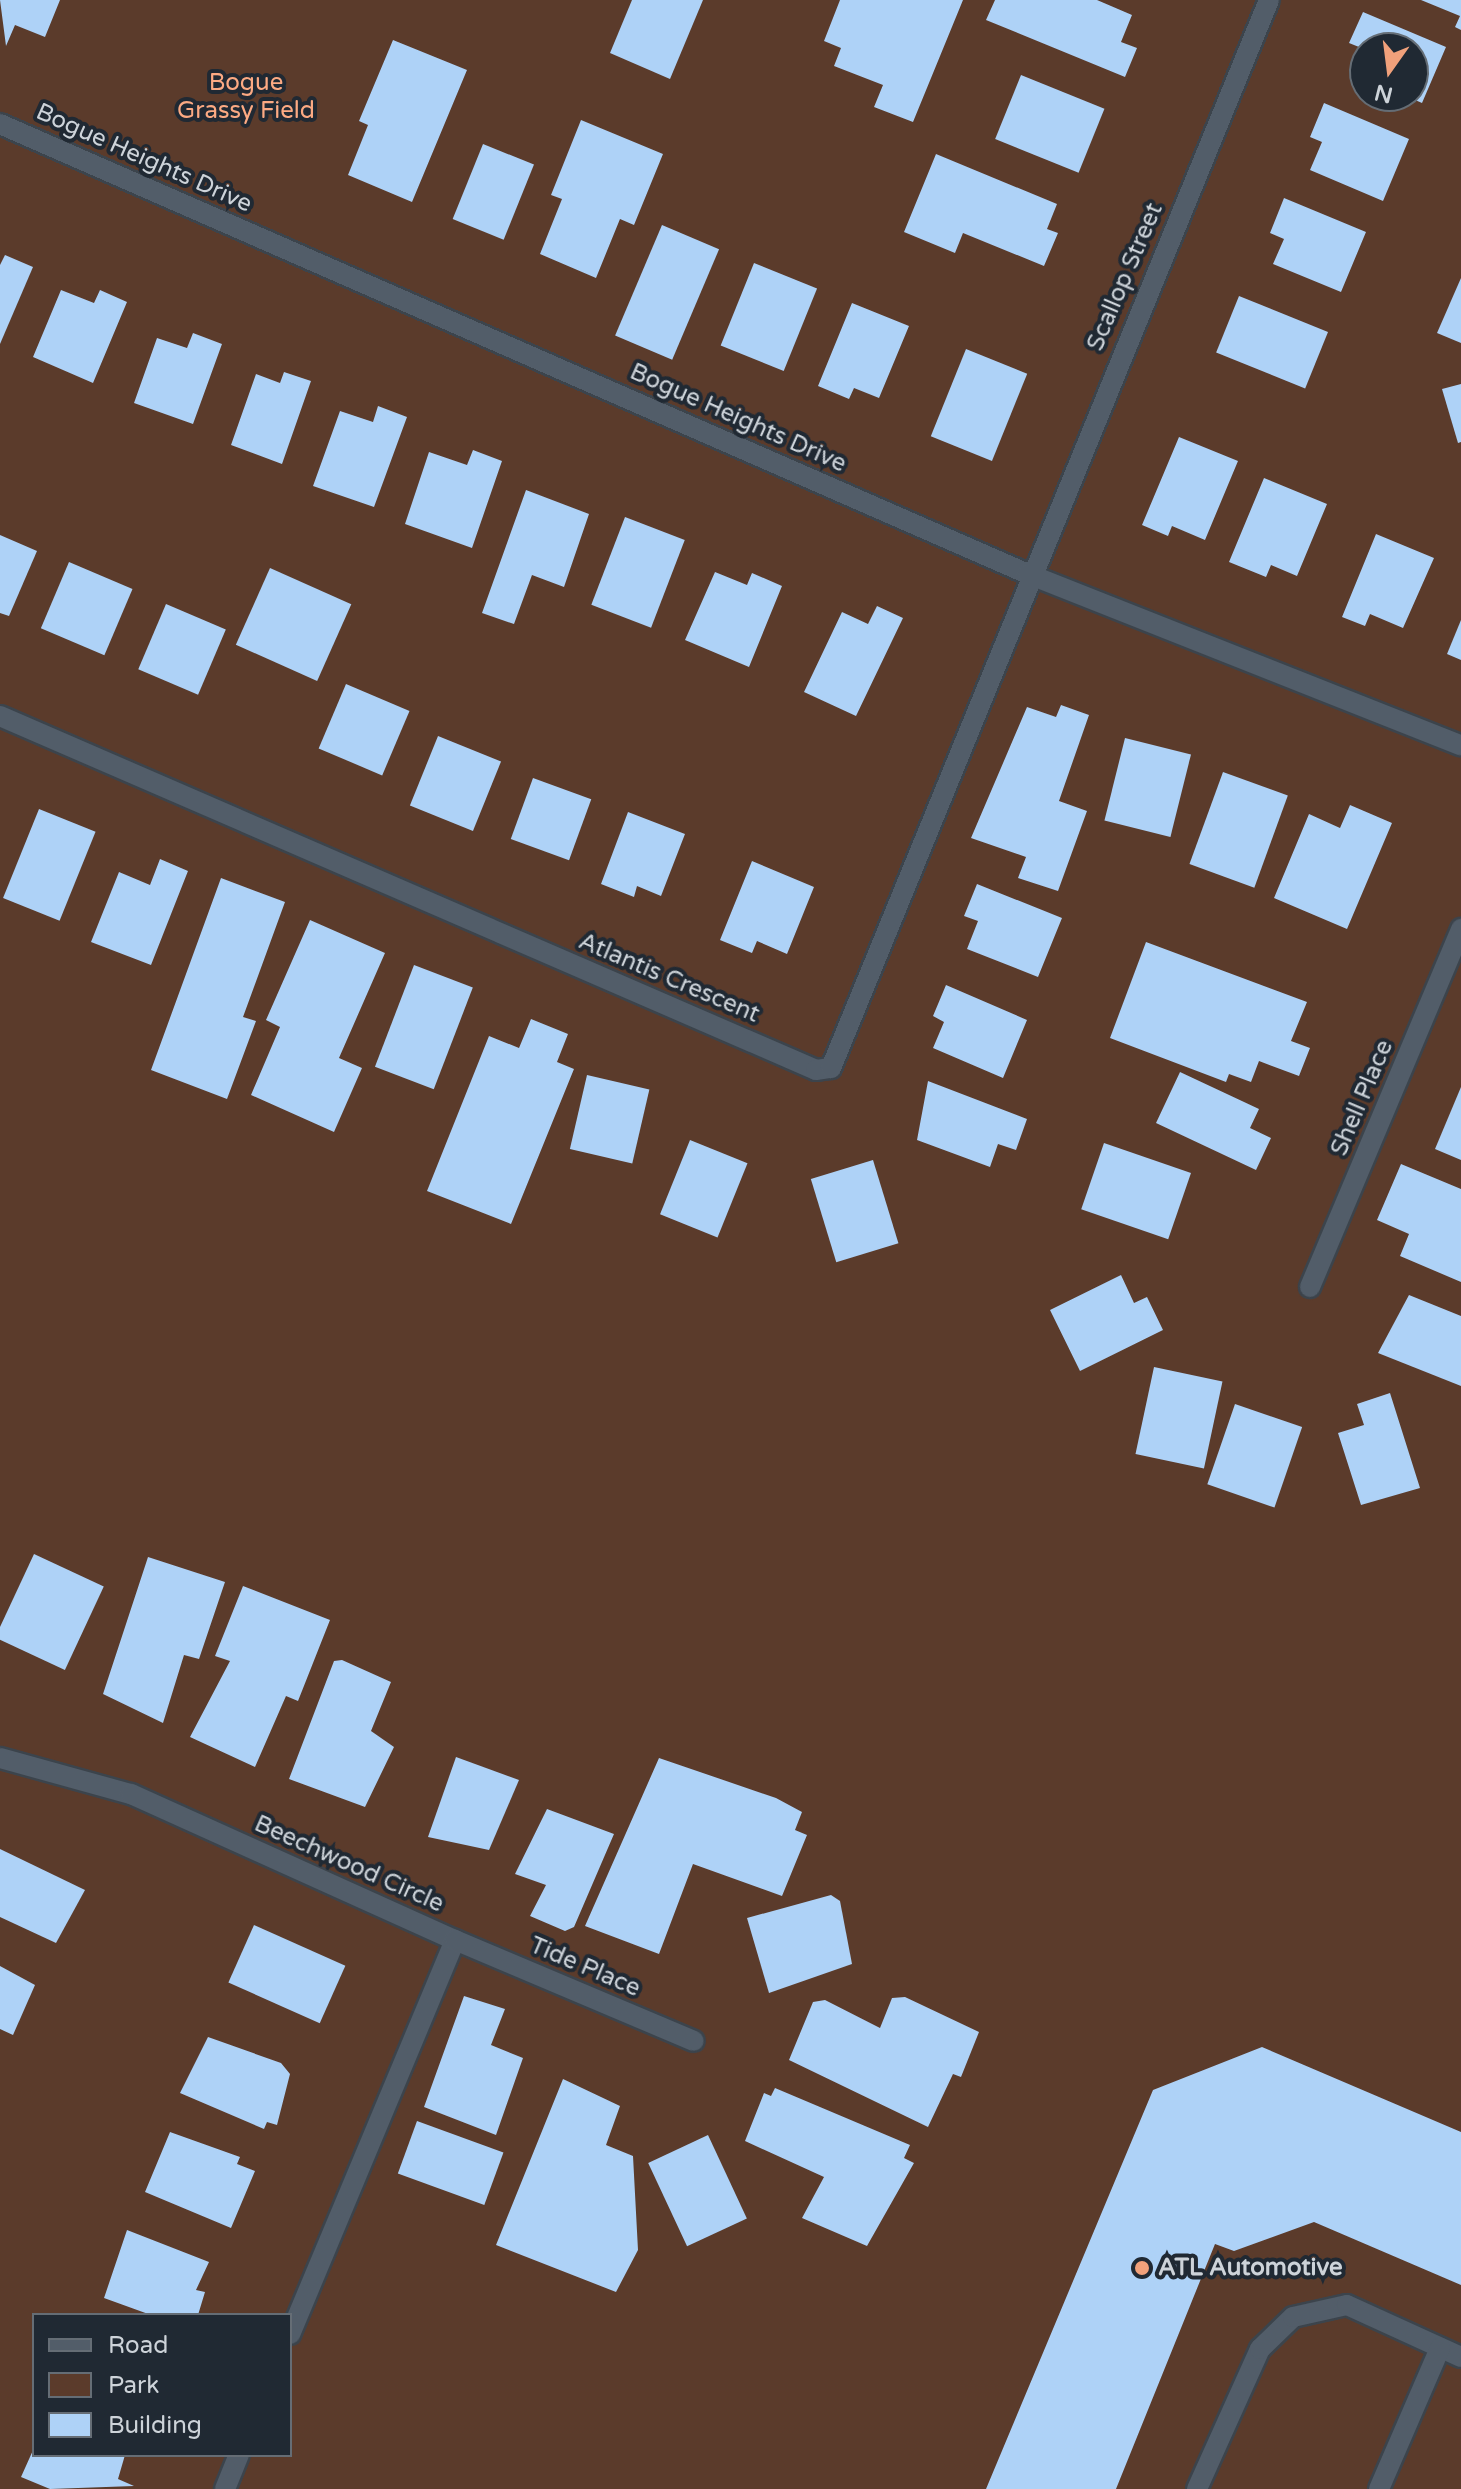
<!DOCTYPE html>
<style>
body{margin:0}
#map{position:relative;width:1461px;height:2489px;overflow:hidden;background:#202933;font-family:"Varela Round",sans-serif}
div>[style]{position:absolute}
[style*='--x']{left:calc(var(--x)*1px);top:calc(var(--y)*1px);width:calc(var(--w)*1px);rotate:calc(var(--a)*1deg)}
.green>*{inset:0;background:#5b3b2b}
.building>*{inset:0;background:#aed2f7;transform-origin:0 0}
.roads{filter:drop-shadow(2px 0 #3c444c) drop-shadow(-2px 0 #3c444c) drop-shadow(0 2px #3c444c) drop-shadow(0 -2px #3c444c)}
.lane>*{height:20px;margin:-10px;padding:0 10px;transform-origin:10px;border-radius:10px;background:#525d69}
.street>*{height:20px;margin:-10px;padding:0 10px;transform-origin:10px;border-radius:10px;background:#525d69}
.dots>*{width:22px;height:22px;translate:-50% -50%;box-sizing:border-box;border:4px solid #202933;border-radius:50%}
span{translate:-50% -50%;white-space:nowrap;text-align:center;line-height:1.15;-webkit-text-stroke:8px #202933;paint-order:stroke}
.park-label{font-size:24px;color:#fcaa83}
.street-label{font-size:24px;color:#cdd3d9}
.poi-label{font-size:24px;color:#cdd3d9;font-weight:700}
.left{translate:0 -50%;text-align:left}
.legend{position:absolute;left:32px;top:2313px;width:260px;height:144px;box-sizing:border-box;background:#202933;border:2px solid #656d75;margin:0;padding:10px 14px;list-style:none;font-size:24px;color:#cdd3d9}
.legend li{display:flex;align-items:center;gap:16px;height:40px}
.legend b{width:40px;border:2px solid #656d75}
.north{position:absolute;left:1349px;top:32px;width:80px;height:80px;box-sizing:border-box;background:#202933;border:2px solid #656d75;border-radius:50%;rotate:194deg;font-size:22px;font-weight:700;line-height:32px;text-align:center;color:#cdd3d9}
.north::after{content:'';display:block;margin:auto;width:28px;height:36px;background:#f1a17b;clip-path:polygon(50% 0,100% 100%,50% 72%,0 100%)}
</style>
<div id="map">
<div class="green">
<i style="clip-path:polygon(evenodd,0 0,1461px 0,1461px 2489px,0 2489px,0 0,1365px 48px,1413px 48px,1413px 96px,1365px 96px,1365px 48px,0 0,34px 2315px,290px 2315px,290px 2455px,34px 2455px,34px 2315px)"></i>
</div>
<div class="building">
<i style="clip-path:polygon(0 0,60px 0,45px 37px,15px 25px,6px 46px)"></i>
<i style="clip-path:polygon(632px 0,703px 0,670px 79px,610px 53px)"></i>
<i style="clip-path:polygon(840px 0,963px 0,913px 122px,874px 107px,883px 85px,834px 66px,841px 48px,824px 41px)"></i>
<i style="clip-path:polygon(995px 0,1097px 0,1132px 15px,1121px 42px,1137px 48px,1125px 77px,986px 20px)"></i>
<i style="clip-path:polygon(1421px 0,1461px 0,1461px 30px,1455px 27px,1460px 16px)"></i>
<i style="clip-path:polygon(1363px 12px,1446px 47px,1422px 103px,1406px 96px,1413px 96px,1413px 48px,1365px 48px,1365px 79px,1353px 74px,1364px 49px,1349px 43px)"></i>
<i style="clip-path:polygon(393px 40px,467px 70px,412px 202px,348px 175px,368px 125px,359px 121px)"></i>
<i style="left:1021px;top:75px;width:90px;height:69px;rotate:22deg"></i>
<i style="clip-path:polygon(1324px 103px,1409px 139px,1383px 201px,1310px 170px,1322px 142px,1310px 137px)"></i>
<i style="clip-path:polygon(581px 120px,663px 154px,634px 225px,620px 219px,596px 278px,540px 254px,562px 199px,551px 195px)"></i>
<i style="left:483px;top:144px;width:55px;height:81px;rotate:22deg"></i>
<i style="clip-path:polygon(936px 154px,1057px 204px,1047px 229px,1058px 233px,1044px 266px,963px 233px,955px 253px,904px 232px)"></i>
<i style="clip-path:polygon(1284px 198px,1366px 232px,1341px 292px,1273px 264px,1284px 239px,1270px 233px)"></i>
<i style="left:662px;top:225px;width:62px;height:120px;rotate:23deg"></i>
<i style="clip-path:polygon(5px 255px,33px 267px,0 344px,0 265px)"></i>
<i style="left:754px;top:263px;width:68px;height:89px;rotate:22deg"></i>
<i style="clip-path:polygon(1461px 278px,1461px 343px,1437px 333px)"></i>
<i style="clip-path:polygon(61px 290px,94px 303px,100px 290px,127px 302px,93px 383px,33px 357px)"></i>
<i style="left:1239px;top:296px;width:96px;height:61px;rotate:22deg"></i>
<i style="clip-path:polygon(852px 303px,909px 326px,879px 398px,854px 388px,849px 399px,818px 386px)"></i>
<i style="clip-path:polygon(193px 333px,222px 344px,193px 424px,134px 403px,157px 338px,187px 348px)"></i>
<i style="left:966px;top:349px;width:66px;height:94px;rotate:22deg"></i>
<i style="clip-path:polygon(284px 372px,311px 381px,282px 464px,231px 445px,256px 374px,280px 383px)"></i>
<i style="clip-path:polygon(1461px 384px,1461px 442px,1458px 443px,1442px 389px)"></i>
<i style="clip-path:polygon(378px 406px,407px 417px,374px 507px,313px 486px,340px 411px,373px 422px)"></i>
<i style="clip-path:polygon(1179px 437px,1238px 461px,1205px 540px,1172px 526px,1168px 536px,1142px 525px)"></i>
<i style="clip-path:polygon(473px 450px,502px 461px,472px 548px,405px 524px,429px 452px,467px 465px)"></i>
<i style="clip-path:polygon(1264px 478px,1327px 504px,1297px 576px,1271px 565px,1266px 577px,1229px 562px)"></i>
<i style="clip-path:polygon(526px 490px,589px 514px,564px 587px,532px 575px,514px 624px,482px 613px)"></i>
<i style="left:625px;top:517px;width:64px;height:94px;rotate:21deg"></i>
<i style="clip-path:polygon(1376px 534px,1434px 558px,1403px 628px,1370px 614px,1365px 626px,1342px 617px)"></i>
<i style="clip-path:polygon(0 535px,37px 551px,9px 616px,0 613px)"></i>
<i style="left:69px;top:562px;width:69px;height:72px;rotate:23deg"></i>
<i style="left:270px;top:568px;width:89px;height:84px;rotate:24deg"></i>
<i style="clip-path:polygon(715px 572px,747px 585px,752px 573px,782px 586px,749px 667px,685px 640px)"></i>
<i style="left:166px;top:604px;width:65px;height:71px;rotate:23deg"></i>
<i style="clip-path:polygon(877px 606px,903px 618px,856px 716px,804px 692px,842px 612px,868px 624px)"></i>
<i style="clip-path:polygon(1461px 620px,1461px 660px,1447px 654px)"></i>
<i style="left:346px;top:684px;width:69px;height:70px;rotate:23deg"></i>
<i style="clip-path:polygon(1061px 705px,1089px 715px,1059px 801px,1087px 811px,1058px 891px,1018px 878px,1026px 857px,971px 838px,1027px 707px,1056px 717px)"></i>
<i style="left:438px;top:736px;width:68px;height:75px;rotate:22deg"></i>
<i style="left:1125px;top:738px;width:68px;height:85px;rotate:14deg"></i>
<i style="left:1223px;top:772px;width:69px;height:98px;rotate:20deg"></i>
<i style="left:533px;top:778px;width:62px;height:65px;rotate:20deg"></i>
<i style="clip-path:polygon(1350px 805px,1392px 823px,1347px 929px,1274px 898px,1309px 814px,1340px 828px)"></i>
<i style="left:39px;top:809px;width:61px;height:96px;rotate:22deg"></i>
<i style="clip-path:polygon(628px 812px,685px 834px,661px 896px,637px 886px,634px 897px,601px 884px)"></i>
<i style="clip-path:polygon(160px 859px,188px 871px,151px 965px,91px 942px,119px 872px,150px 885px)"></i>
<i style="clip-path:polygon(752px 861px,814px 887px,787px 954px,757px 941px,752px 953px,720px 940px)"></i>
<i style="clip-path:polygon(221px 878px,285px 902px,243px 1017px,256px 1021px,227px 1099px,151px 1070px)"></i>
<i style="clip-path:polygon(977px 884px,1062px 918px,1038px 977px,967px 949px,978px 921px,964px 916px)"></i>
<i style="clip-path:polygon(310px 920px,385px 953px,339px 1058px,362px 1068px,334px 1132px,251px 1095px,280px 1027px,266px 1020px)"></i>
<i style="clip-path:polygon(1146px 942px,1307px 1002px,1291px 1041px,1310px 1048px,1299px 1076px,1259px 1061px,1251px 1082px,1229px 1074px,1226px 1082px,1110px 1038px)"></i>
<i style="left:414px;top:965px;width:63px;height:109px;rotate:21deg"></i>
<i style="clip-path:polygon(946px 985px,1027px 1020px,1003px 1078px,933px 1048px,944px 1022px,933px 1016px)"></i>
<i style="clip-path:polygon(531px 1019px,568px 1034px,557px 1062px,574px 1069px,511px 1224px,427px 1191px,489px 1036px,519px 1048px)"></i>
<i style="clip-path:polygon(1180px 1072px,1259px 1109px,1250px 1128px,1271px 1138px,1256px 1170px,1156px 1123px)"></i>
<i style="left:587px;top:1075px;width:64px;height:76px;rotate:13deg"></i>
<i style="clip-path:polygon(928px 1081px,1027px 1119px,1016px 1150px,998px 1144px,990px 1167px,917px 1140px)"></i>
<i style="clip-path:polygon(1461px 1087px,1461px 1160px,1435px 1149px)"></i>
<i style="left:690px;top:1140px;width:62px;height:80px;rotate:22deg"></i>
<i style="left:1104px;top:1143px;width:92px;height:70px;rotate:19deg"></i>
<i style="left:873px;top:1160px;width:87px;height:65px;rotate:73deg"></i>
<i style="clip-path:polygon(1401px 1164px,1461px 1189px,1461px 1282px,1400px 1256px,1409px 1234px,1377px 1220px)"></i>
<i style="clip-path:polygon(1121px 1275px,1134px 1303px,1147px 1297px,1163px 1330px,1080px 1371px,1050px 1310px)"></i>
<i style="clip-path:polygon(1409px 1295px,1461px 1316px,1461px 1386px,1378px 1353px)"></i>
<i style="left:1154px;top:1367px;width:70px;height:89px;rotate:12deg"></i>
<i style="clip-path:polygon(1390px 1393px,1420px 1488px,1361px 1505px,1338px 1433px,1364px 1425px,1357px 1404px)"></i>
<i style="left:1235px;top:1404px;width:71px;height:85px;rotate:19deg"></i>
<i style="left:34px;top:1554px;width:77px;height:92px;rotate:25deg"></i>
<i style="clip-path:polygon(148px 1557px,225px 1582px,199px 1659px,184px 1655px,163px 1723px,103px 1694px)"></i>
<i style="clip-path:polygon(243px 1586px,330px 1620px,298px 1701px,286px 1696px,255px 1767px,190px 1737px,230px 1661px,215px 1656px)"></i>
<i style="clip-path:polygon(342px 1660px,391px 1682px,371px 1731px,394px 1747px,365px 1807px,289px 1779px,334px 1661px)"></i>
<i style="clip-path:polygon(456px 1757px,519px 1780px,489px 1850px,428px 1837px)"></i>
<i style="clip-path:polygon(659px 1758px,776px 1798px,802px 1812px,795px 1830px,807px 1835px,782px 1896px,693px 1864px,659px 1954px,585px 1926px)"></i>
<i style="clip-path:polygon(547px 1809px,614px 1834px,574px 1927px,565px 1931px,530px 1916px,546px 1885px,515px 1874px)"></i>
<i style="clip-path:polygon(0 1849px,85px 1890px,56px 1943px,0 1917px)"></i>
<i style="clip-path:polygon(831px 1895px,840px 1901px,852px 1964px,769px 1993px,747px 1918px)"></i>
<i style="left:254px;top:1925px;width:100px;height:63px;rotate:24deg"></i>
<i style="clip-path:polygon(0 1966px,35px 1985px,13px 2035px,0 2029px)"></i>
<i style="clip-path:polygon(464px 1996px,505px 2009px,491px 2045px,523px 2058px,496px 2135px,424px 2107px)"></i>
<i style="clip-path:polygon(905px 1997px,979px 2032px,961px 2077px,953px 2074px,928px 2127px,789px 2060px,813px 2002px,825px 2000px,880px 2028px,892px 1998px)"></i>
<i style="clip-path:polygon(208px 2037px,281px 2063px,290px 2074px,277px 2125px,267px 2122px,264px 2129px,180px 2093px)"></i>
<i style="clip-path:polygon(1262px 2047px,1461px 2132px,1461px 2285px,1314px 2222px,1234px 2251px,1215px 2244px,1116px 2489px,986px 2489px,1153px 2090px)"></i>
<i style="clip-path:polygon(563px 2079px,620px 2106px,606px 2145px,633px 2156px,638px 2250px,616px 2292px,496px 2245px)"></i>
<i style="clip-path:polygon(775px 2088px,910px 2145px,904px 2158px,914px 2163px,867px 2246px,802px 2218px,824px 2177px,745px 2141px,764px 2093px,771px 2096px)"></i>
<i style="left:417px;top:2121px;width:92px;height:56px;rotate:20deg"></i>
<i style="clip-path:polygon(170px 2132px,240px 2157px,237px 2164px,255px 2171px,231px 2228px,145px 2192px)"></i>
<i style="left:708px;top:2135px;width:92px;height:66px;rotate:65deg"></i>
<i style="clip-path:polygon(127px 2230px,209px 2262px,196px 2290px,205px 2292px,198px 2315px,151px 2315px,104px 2298px)"></i>
<i style="clip-path:polygon(34px 2448px,34px 2455px,125px 2455px,118px 2479px,134px 2486px,50px 2489px,21px 2477px)"></i>
</div>
<div class="roads">
<div class="lane">
<i style="--x:1197;--y:2489;--w:154;--a:-65.8"></i>
<i style="--x:1260;--y:2349;--w:46;--a:-44.1"></i>
<i style="--x:1293;--y:2317;--w:55;--a:-12.5"></i>
<i style="--x:1347;--y:2305;--w:125;--a:24.5"></i>
<i style="--x:1379;--y:2489;--w:154;--a:-66.6"></i>
</div>
<div class="street">
<i style="--x:0;--y:124;--w:1122;--a:23.64"></i>
<i style="--x:1028;--y:574;--w:466;--a:21.6"></i>
<i style="--x:0;--y:716;--w:889;--a:23.45"></i>
<i style="--x:816;--y:1070;--w:15;--a:-8"></i>
<i style="--x:831;--y:1068;--w:1154;--a:-67.7"></i>
<i style="--x:1310;--y:1287;--w:389;--a:-67.1"></i>
<i style="--x:0;--y:1758;--w:136;--a:15.4"></i>
<i style="--x:131;--y:1794;--w:355;--a:24.3"></i>
<i style="--x:455;--y:1940;--w:427;--a:112.7"></i>
<i style="--x:455;--y:1940;--w:259;--a:22.9"></i>
<i style="--x:225;--y:2489;--w:37;--a:-68"></i>
</div>
</div>
<div class="dots">
<i style="left:1142px;top:2268px;background:#f1a17b"></i>
</div>
<div class="park-label">
<span style="left:246px;top:97px">Bogue<br>Grassy Field</span>
</div>
<div class="street-label">
<span style="left:144px;top:158px;rotate:24deg">Bogue Heights Drive</span>
<span style="left:1125px;top:277px;rotate:-67deg">Scallop Street</span>
<span style="left:738px;top:418px;rotate:24deg">Bogue Heights Drive</span>
<span style="left:669px;top:978px;rotate:23deg">Atlantis Crescent</span>
<span style="left:1362px;top:1098px;rotate:-67deg">Shell Place</span>
<span style="left:349px;top:1864px;rotate:24deg">Beechwood Circle</span>
<span style="left:585px;top:1967px;rotate:23deg">Tide Place</span>
</div>
<div class="poi-label">
<span class="left" style="left:1158px;top:2268px">ATL Automotive</span>
</div>
<ul class="legend">
<li><b style="height:10px;background:#525d69"></b>Road</li>
<li><b style="height:22px;background:#5b3b2b"></b>Park</li>
<li><b style="height:22px;background:#aed2f7"></b>Building</li>
</ul>
<div class="north">N</div>
</div>
